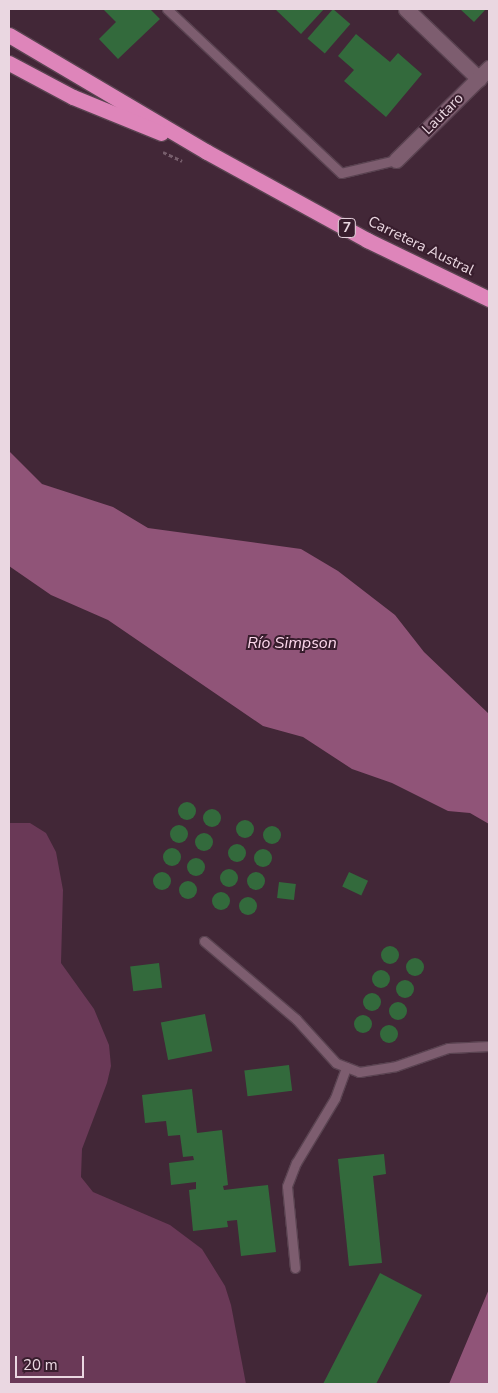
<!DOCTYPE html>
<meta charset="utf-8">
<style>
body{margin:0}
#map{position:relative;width:498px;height:1393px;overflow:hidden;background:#422737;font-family:"Nunito Sans",sans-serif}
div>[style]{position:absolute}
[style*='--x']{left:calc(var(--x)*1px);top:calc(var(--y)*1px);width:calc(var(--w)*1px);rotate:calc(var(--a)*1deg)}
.green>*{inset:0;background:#6a3957}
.water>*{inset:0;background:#905478}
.building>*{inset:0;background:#336a3c;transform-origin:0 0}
.round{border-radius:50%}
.path>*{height:3px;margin-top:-1.5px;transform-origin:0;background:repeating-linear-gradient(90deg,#775e6c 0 4px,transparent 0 6.5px)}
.roads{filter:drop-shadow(1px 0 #5a4351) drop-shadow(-1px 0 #5a4351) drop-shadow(0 1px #5a4351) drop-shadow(0 -1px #5a4351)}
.lane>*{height:9px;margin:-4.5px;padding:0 4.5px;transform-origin:4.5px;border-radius:4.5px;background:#7d5d6f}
.street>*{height:15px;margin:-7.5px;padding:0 7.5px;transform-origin:7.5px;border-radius:7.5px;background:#7d5d6f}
.highway>*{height:15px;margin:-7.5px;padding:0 7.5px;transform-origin:7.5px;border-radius:7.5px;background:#de85ba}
span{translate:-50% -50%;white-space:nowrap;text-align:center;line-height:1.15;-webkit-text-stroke:4px #381d2d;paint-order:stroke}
.shield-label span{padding:1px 4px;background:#381d2d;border:1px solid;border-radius:4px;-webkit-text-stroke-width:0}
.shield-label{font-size:14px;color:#ead7e1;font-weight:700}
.street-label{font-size:15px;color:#ead7e1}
.water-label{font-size:16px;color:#fed8ed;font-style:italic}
.frame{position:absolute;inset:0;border:10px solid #ead7e1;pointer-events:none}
.scale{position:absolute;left:15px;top:1356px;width:69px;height:22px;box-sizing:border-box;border:2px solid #ead7e1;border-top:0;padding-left:6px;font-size:15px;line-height:18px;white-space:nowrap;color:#ead7e1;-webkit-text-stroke:4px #381d2d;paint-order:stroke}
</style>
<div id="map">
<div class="green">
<i style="clip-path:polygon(9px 823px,30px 823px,46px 833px,56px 852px,63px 890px,61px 963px,94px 1009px,109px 1045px,111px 1066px,107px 1083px,82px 1149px,81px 1177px,93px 1192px,170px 1225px,202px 1249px,225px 1286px,231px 1305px,246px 1384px,9px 1384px)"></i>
</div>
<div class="water">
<i style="clip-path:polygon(9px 451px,42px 484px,113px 507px,148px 528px,301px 549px,338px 571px,395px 615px,424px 652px,489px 714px,489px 824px,470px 813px,448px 811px,392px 783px,352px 769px,303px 737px,263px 726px,108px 620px,51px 595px,9px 566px)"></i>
<i style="clip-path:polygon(489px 1288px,489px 1384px,449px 1384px,489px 1289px)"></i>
</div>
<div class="building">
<i style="clip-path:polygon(103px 9px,150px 9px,160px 19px,118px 59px,99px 39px,116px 22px)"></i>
<i style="clip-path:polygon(275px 9px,324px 9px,301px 34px)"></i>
<i style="left:333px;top:9px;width:23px;height:39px;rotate:41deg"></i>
<i style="clip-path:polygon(460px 9px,486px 9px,474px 22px)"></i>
<i style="clip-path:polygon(356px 34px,390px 62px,398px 53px,422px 74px,386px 117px,344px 81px,354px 70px,338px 56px)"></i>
<i class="round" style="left:178px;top:802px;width:18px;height:18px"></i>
<i class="round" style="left:203px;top:809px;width:18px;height:18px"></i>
<i class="round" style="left:236px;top:820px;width:18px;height:18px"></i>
<i class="round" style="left:170px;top:825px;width:18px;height:18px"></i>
<i class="round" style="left:263px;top:826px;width:18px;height:18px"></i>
<i class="round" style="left:195px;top:833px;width:18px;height:18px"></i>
<i class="round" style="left:228px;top:844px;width:18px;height:18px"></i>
<i class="round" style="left:163px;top:848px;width:18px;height:18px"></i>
<i class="round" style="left:254px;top:849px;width:18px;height:18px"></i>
<i class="round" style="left:187px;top:858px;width:18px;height:18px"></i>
<i class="round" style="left:220px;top:869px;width:18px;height:18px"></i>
<i style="left:349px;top:872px;width:21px;height:16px;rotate:25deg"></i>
<i class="round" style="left:153px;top:872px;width:18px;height:18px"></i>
<i class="round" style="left:247px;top:872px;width:18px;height:18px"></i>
<i class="round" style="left:179px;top:881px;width:18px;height:18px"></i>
<i style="left:279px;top:882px;width:17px;height:16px;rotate:7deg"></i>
<i class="round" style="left:212px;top:892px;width:18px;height:18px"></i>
<i class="round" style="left:239px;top:897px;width:18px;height:18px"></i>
<i class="round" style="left:381px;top:946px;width:18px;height:18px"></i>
<i class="round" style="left:406px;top:958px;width:18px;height:18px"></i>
<i style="left:159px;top:963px;width:25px;height:29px;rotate:83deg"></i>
<i class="round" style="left:372px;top:970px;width:18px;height:18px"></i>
<i class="round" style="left:396px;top:980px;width:18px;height:18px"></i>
<i class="round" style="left:363px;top:993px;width:18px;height:18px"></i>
<i class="round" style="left:389px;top:1002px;width:18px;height:18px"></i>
<i style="left:205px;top:1014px;width:38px;height:45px;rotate:79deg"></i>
<i class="round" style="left:354px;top:1015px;width:18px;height:18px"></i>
<i class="round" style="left:380px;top:1025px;width:18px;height:18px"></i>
<i style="left:289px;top:1065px;width:26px;height:45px;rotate:83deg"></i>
<i style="clip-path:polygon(192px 1089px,197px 1133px,222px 1130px,228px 1185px,223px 1186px,224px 1190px,268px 1185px,276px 1252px,241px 1256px,237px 1220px,227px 1221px,228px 1227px,193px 1231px,189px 1190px,196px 1189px,196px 1182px,171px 1185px,169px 1163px,194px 1160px,193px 1156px,183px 1157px,180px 1135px,168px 1136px,166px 1121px,145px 1123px,142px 1095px)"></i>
<i style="clip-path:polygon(384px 1154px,386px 1174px,373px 1176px,382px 1263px,349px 1266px,338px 1159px)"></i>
<i style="clip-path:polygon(380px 1273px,422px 1295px,376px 1384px,323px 1384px)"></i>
</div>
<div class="path">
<i style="--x:163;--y:152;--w:21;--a:25"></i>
</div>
<div class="roads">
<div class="lane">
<i style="--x:167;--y:9;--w:239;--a:43.3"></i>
<i style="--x:341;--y:173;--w:57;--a:-13.3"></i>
<i style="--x:204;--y:941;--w:121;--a:40.3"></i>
<i style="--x:296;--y:1019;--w:59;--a:47.7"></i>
<i style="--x:336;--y:1063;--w:25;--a:21"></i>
<i style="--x:359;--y:1072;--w:37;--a:-9"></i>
<i style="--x:396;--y:1066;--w:55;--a:-19.1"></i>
<i style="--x:448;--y:1048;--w:41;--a:-2.8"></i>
<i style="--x:295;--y:1268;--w:82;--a:-95.6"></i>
<i style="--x:287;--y:1186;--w:25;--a:-69"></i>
<i style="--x:296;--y:1163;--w:76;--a:-59"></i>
<i style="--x:335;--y:1098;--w:33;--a:-70"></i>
</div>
<div class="street">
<i style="--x:406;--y:9;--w:101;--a:43.8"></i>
<i style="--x:396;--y:160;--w:131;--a:-44.7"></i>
</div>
<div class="highway">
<i style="--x:9;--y:35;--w:230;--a:30.6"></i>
<i style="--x:207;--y:152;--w:183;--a:28.8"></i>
<i style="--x:367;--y:240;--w:136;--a:25.8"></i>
<i style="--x:9;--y:63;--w:72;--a:28"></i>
<i style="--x:73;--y:97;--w:95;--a:22.2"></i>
</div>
</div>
<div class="shield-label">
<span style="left:347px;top:228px">7</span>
</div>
<div class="street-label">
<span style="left:443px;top:114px;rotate:-45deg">Lautaro</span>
<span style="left:421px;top:246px;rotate:26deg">Carretera Austral</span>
</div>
<div class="water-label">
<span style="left:292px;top:643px">Río Simpson</span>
</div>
<div class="frame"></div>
<div class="scale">20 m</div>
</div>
